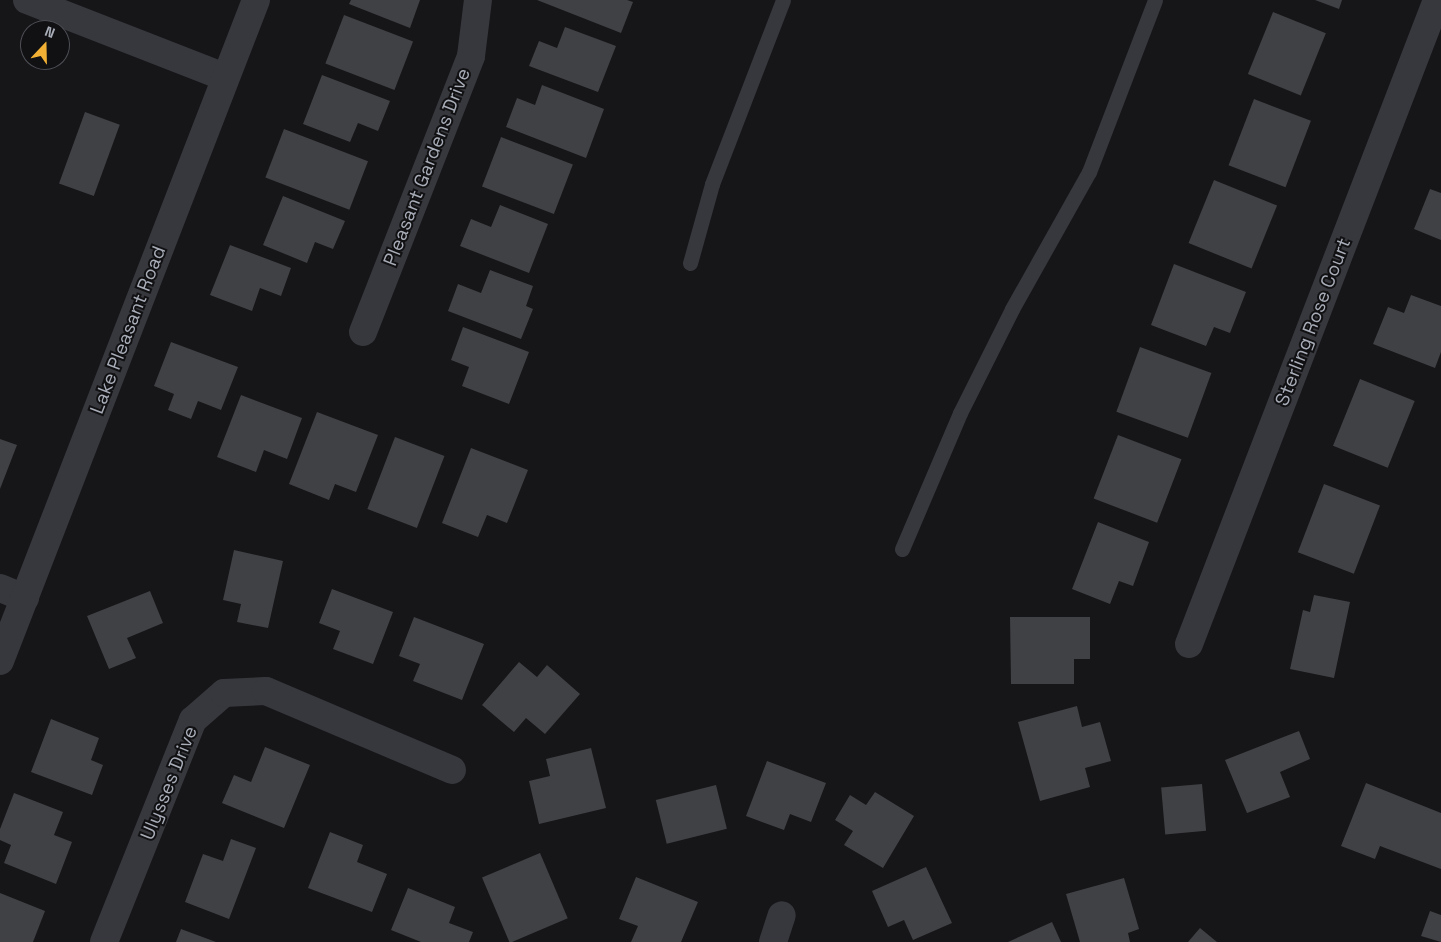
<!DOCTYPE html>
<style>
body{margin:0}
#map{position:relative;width:1441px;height:942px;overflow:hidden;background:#161618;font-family:"Space Grotesk",sans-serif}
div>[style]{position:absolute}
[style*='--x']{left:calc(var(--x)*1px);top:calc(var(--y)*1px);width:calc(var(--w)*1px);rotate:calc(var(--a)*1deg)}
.building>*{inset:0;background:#404145;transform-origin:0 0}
.service>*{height:15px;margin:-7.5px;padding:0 7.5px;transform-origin:7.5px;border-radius:7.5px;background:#37383d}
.minor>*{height:28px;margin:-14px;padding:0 14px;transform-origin:14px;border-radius:14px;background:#37383d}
.tertiary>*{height:28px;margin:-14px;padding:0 14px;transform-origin:14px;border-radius:14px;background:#37383d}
span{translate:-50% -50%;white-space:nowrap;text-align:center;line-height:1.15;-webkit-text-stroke:4px #111113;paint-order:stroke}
.street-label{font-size:19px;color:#a8adb8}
.north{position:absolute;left:20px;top:20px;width:50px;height:50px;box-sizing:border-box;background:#111113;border:1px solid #4d4f55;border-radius:50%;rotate:21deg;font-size:14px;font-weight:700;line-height:20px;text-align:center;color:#a8adb8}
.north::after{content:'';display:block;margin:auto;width:18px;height:22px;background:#f2b134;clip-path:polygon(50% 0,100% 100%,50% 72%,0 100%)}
</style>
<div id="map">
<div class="building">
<i style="clip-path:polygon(351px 0,420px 0,410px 28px,349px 4px)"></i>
<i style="clip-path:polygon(537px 0,627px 0,633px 2px,621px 33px)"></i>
<i style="clip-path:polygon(1315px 0,1342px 0,1339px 9px)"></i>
<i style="left:1273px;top:12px;width:57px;height:67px;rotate:22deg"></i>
<i style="left:344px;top:15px;width:74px;height:52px;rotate:21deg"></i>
<i style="clip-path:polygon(565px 27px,616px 46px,598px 92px,529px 66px,539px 41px,557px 48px)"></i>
<i style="clip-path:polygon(322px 75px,390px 101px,378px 131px,358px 123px,350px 142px,303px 124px)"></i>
<i style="clip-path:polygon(542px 85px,604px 109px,586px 158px,506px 127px,517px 98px,535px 105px)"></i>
<i style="left:1254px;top:99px;width:61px;height:71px;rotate:21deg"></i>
<i style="left:85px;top:112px;width:37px;height:76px;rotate:20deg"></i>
<i style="left:284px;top:129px;width:90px;height:52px;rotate:21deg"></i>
<i style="left:501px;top:137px;width:77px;height:53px;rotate:21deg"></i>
<i style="left:1214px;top:180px;width:68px;height:68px;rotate:22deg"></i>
<i style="clip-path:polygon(1430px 189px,1441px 193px,1441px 240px,1414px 229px)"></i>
<i style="clip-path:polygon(283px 196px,345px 221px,333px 249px,315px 242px,307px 263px,263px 245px)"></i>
<i style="clip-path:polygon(500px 205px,548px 224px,529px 273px,460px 246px,471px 219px,491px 227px)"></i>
<i style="clip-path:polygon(230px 245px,291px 268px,281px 296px,260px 288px,252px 311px,210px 295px)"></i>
<i style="clip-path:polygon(1174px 264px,1246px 292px,1230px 333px,1214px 327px,1206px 346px,1151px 325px)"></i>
<i style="clip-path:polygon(490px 270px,533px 286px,526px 306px,533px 309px,521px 339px,448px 311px,458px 284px,481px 293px)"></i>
<i style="clip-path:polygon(1411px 295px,1441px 306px,1441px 352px,1435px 368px,1373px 344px,1388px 307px,1404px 313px)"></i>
<i style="clip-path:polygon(463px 327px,529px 352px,509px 404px,462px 386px,469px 367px,451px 360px)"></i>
<i style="clip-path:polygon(171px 342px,238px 367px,221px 410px,198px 401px,191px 419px,168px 410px,174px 394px,154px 386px)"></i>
<i style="left:1140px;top:347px;width:76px;height:69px;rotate:20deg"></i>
<i style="left:1360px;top:379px;width:59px;height:72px;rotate:22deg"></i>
<i style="clip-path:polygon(241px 395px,302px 418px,287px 459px,264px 450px,256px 472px,217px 457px)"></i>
<i style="clip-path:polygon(317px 412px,378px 435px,356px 492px,335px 484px,329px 500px,289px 484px)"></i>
<i style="left:1118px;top:435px;width:68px;height:68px;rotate:21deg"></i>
<i style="left:395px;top:437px;width:53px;height:77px;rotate:21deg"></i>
<i style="clip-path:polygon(0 439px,17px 445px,0 489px)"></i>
<i style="clip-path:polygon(471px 448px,528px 470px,507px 523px,487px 515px,478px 537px,442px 523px)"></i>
<i style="left:1324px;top:484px;width:60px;height:73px;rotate:21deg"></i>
<i style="clip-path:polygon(1098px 522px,1149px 542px,1133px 586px,1119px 581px,1110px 604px,1072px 589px)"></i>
<i style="clip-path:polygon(234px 550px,283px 561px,268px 628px,237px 622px,241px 604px,223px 600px)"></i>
<i style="clip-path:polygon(332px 589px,393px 612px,373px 664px,333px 649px,340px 631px,319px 623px)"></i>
<i style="clip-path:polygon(150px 591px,163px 623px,127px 638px,136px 658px,109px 669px,87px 616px)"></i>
<i style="clip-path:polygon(1314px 595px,1350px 602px,1334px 678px,1290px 669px,1303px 610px,1310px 612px)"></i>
<i style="clip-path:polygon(414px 617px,484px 644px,462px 700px,413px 681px,420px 664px,399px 656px)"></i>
<i style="clip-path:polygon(1010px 617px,1090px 617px,1090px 659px,1074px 659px,1074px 684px,1011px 684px)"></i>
<i style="clip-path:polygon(519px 662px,537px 677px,547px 665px,580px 694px,545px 734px,526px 718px,514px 732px,482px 705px)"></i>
<i style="clip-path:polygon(1077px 706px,1082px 727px,1100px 722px,1111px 761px,1085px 768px,1090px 787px,1040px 801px,1018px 722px)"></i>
<i style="clip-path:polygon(51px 719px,99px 738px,91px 760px,103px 765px,92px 795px,31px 772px)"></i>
<i style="clip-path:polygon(1299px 731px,1310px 759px,1280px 772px,1290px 797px,1247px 813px,1225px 760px)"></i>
<i style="clip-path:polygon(265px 747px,310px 765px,284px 828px,222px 803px,234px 775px,251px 782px)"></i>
<i style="clip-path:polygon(591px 748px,606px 808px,539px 824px,529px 781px,550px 776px,546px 759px)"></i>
<i style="clip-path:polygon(767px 761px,826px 783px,811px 822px,790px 814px,784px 830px,746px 816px)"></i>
<i style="clip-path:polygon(1366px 783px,1441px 813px,1441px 869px,1380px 846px,1375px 859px,1341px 846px)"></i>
<i style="left:1202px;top:784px;width:47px;height:41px;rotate:85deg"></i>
<i style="left:716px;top:785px;width:45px;height:62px;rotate:76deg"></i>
<i style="clip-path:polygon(875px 792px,914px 816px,883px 868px,844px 845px,853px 831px,835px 820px,850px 795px,866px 805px)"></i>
<i style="clip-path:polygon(14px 793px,63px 812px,54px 835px,72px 842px,56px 884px,4px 863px,11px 845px,0 840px,0 829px)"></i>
<i style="clip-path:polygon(330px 832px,363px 845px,357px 862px,387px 874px,372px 912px,308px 888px)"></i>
<i style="clip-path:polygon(231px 839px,256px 848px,229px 919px,185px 902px,203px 854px,223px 861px)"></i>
<i style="left:540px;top:853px;width:71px;height:63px;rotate:67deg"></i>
<i style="clip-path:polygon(926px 867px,952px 923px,913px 940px,904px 920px,888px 927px,872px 891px)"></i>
<i style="clip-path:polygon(636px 877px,698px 902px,681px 942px,631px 942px,638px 926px,619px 919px)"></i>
<i style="clip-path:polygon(1124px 878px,1139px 929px,1128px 933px,1130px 942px,1080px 942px,1066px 894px)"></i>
<i style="clip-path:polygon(408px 888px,455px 907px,449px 923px,473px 932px,469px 942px,421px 942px,391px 930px)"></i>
<i style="clip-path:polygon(0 893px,45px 911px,33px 942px,0 942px)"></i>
<i style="clip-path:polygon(1430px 911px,1441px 915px,1441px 942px,1421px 936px)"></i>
<i style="clip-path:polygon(1052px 922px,1061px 942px,1008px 942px)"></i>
<i style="clip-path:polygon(1200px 928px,1217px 942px,1188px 942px)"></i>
<i style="clip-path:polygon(181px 929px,216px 942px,176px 942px)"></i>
</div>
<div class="service">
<i style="--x:690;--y:263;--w:82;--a:-74.4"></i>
<i style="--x:712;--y:184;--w:197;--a:-68.9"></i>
<i style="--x:902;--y:549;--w:148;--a:-66.9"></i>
<i style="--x:960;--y:413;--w:116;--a:-63.4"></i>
<i style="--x:1012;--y:309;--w:157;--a:-60.7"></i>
<i style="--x:1089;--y:172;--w:184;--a:-69"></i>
</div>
<div class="minor">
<i style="--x:27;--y:0;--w:212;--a:21.3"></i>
<i style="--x:363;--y:332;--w:296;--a:-68.6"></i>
<i style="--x:471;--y:56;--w:56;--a:-82.9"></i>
<i style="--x:0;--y:588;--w:27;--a:22"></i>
<i style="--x:1189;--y:644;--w:690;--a:-68.94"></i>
<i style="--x:104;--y:942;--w:239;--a:-68.2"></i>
<i style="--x:193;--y:720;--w:41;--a:-41.1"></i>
<i style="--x:224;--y:693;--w:42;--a:-2.7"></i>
<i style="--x:266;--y:691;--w:202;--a:23"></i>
<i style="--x:773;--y:942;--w:28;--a:-72"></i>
</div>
<div class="tertiary">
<i style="--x:0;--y:661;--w:709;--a:-68.83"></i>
</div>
<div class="street-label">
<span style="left:427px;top:167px;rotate:-69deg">Pleasant Gardens Drive</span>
<span style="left:1313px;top:322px;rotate:-69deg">Sterling Rose Court</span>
<span style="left:128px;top:330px;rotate:-69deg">Lake Pleasant Road</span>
<span style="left:169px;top:783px;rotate:-68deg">Ulysses Drive</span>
</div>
<div class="north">N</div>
</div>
